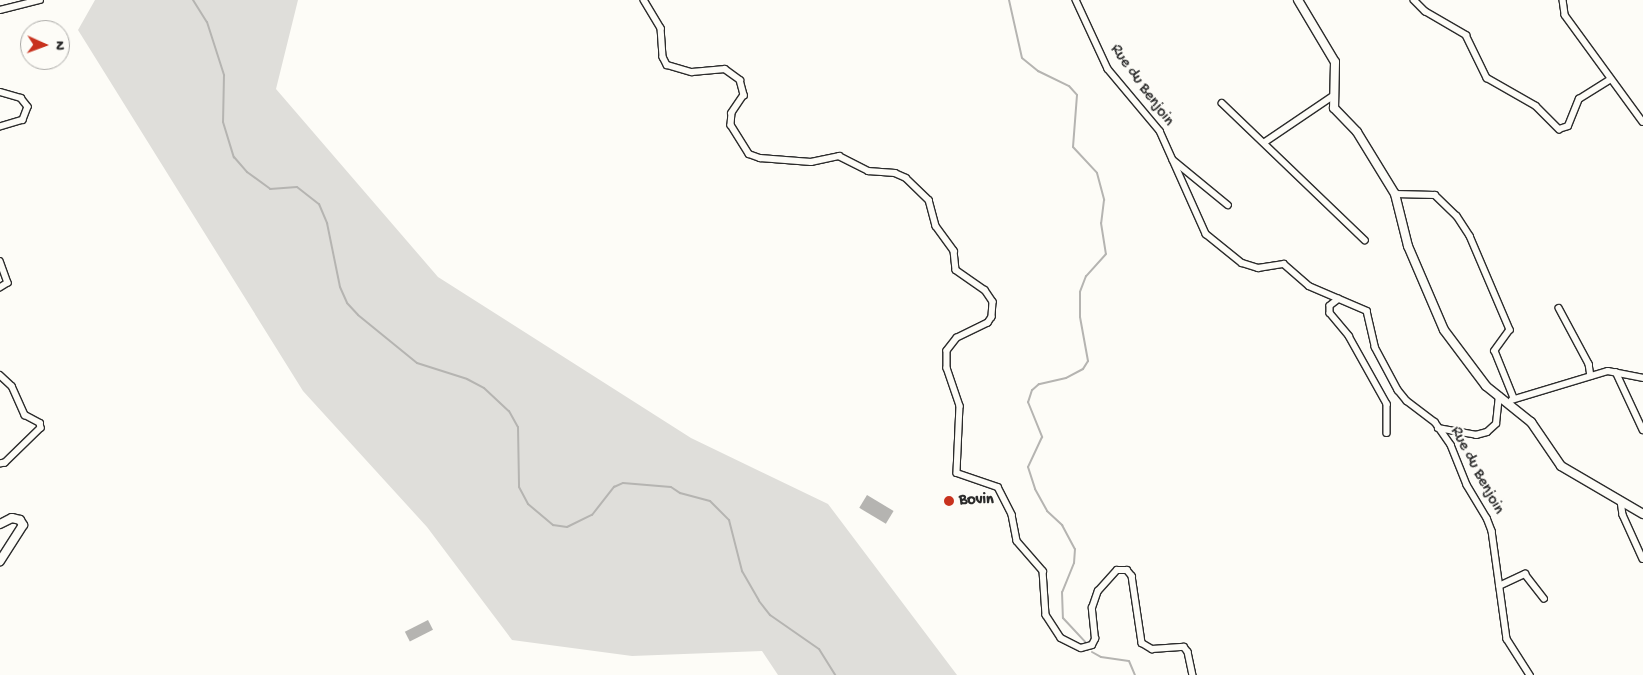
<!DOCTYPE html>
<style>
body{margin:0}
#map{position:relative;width:1643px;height:675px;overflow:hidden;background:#fdfcf7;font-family:"Gochi Hand",sans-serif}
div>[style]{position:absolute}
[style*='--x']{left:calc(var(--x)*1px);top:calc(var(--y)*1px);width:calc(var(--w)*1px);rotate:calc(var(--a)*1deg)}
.green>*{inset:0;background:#dfdeda}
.water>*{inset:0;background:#b5b4b1;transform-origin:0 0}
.stream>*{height:2px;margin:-1px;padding:0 1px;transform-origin:1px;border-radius:1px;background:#b5b4b1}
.roads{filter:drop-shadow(1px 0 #2b2b2b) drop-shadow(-1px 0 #2b2b2b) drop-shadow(0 1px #2b2b2b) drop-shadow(0 -1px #2b2b2b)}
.street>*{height:5.5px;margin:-2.75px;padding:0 2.75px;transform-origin:2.75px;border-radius:2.75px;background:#fdfcf7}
.secondary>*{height:8px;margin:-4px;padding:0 4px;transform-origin:4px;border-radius:4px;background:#fdfcf7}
.dots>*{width:14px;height:14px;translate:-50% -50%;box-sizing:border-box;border:2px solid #fdfcf7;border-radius:50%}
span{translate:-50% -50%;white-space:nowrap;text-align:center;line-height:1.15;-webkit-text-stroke:4.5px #fdfcf7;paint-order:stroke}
.street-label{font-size:16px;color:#2b2b2b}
.poi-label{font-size:16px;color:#2b2b2b;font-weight:700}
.left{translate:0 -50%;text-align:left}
.north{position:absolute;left:20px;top:20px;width:50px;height:50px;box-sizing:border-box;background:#fdfcf7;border:1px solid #a9a8a5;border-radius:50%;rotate:92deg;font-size:14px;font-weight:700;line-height:20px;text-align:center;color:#2b2b2b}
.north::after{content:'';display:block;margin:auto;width:18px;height:22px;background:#c8321e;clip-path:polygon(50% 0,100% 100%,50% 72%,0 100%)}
</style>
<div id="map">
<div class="green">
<i style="clip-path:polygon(95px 0,298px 0,276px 89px,438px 277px,691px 438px,828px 504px,957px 675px,778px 675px,762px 651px,632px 656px,512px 640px,427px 527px,303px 391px,78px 30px)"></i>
</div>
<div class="water">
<i style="left:867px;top:495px;width:31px;height:15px;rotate:31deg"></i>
<i style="left:428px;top:620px;width:11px;height:26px;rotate:63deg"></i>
</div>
<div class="stream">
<i style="--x:193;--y:0;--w:26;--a:58"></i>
<i style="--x:207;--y:22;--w:56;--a:72.2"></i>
<i style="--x:224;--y:75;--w:47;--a:91.2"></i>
<i style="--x:223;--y:122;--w:37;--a:73"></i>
<i style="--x:234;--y:157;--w:20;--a:49"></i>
<i style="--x:247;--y:172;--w:29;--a:36"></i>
<i style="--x:270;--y:189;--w:27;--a:-4"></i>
<i style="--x:297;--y:187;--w:28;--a:38"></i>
<i style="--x:319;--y:204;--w:21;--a:67"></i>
<i style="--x:327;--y:223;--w:65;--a:78.5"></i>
<i style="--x:340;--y:287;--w:17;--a:66"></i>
<i style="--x:347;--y:303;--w:16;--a:47"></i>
<i style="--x:358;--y:315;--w:76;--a:39.1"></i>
<i style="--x:417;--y:363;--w:52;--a:17.7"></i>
<i style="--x:467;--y:379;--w:19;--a:28"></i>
<i style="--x:484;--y:388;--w:34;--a:43"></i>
<i style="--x:509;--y:411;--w:18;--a:61"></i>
<i style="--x:518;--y:427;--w:60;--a:89"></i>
<i style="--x:519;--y:487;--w:19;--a:62"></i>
<i style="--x:528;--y:504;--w:33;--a:40"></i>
<i style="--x:553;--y:525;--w:14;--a:8"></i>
<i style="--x:567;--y:527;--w:28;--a:-26"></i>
<i style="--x:592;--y:515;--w:36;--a:-52"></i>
<i style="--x:614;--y:487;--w:10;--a:-24"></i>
<i style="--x:623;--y:483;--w:48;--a:4.8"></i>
<i style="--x:671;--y:487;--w:11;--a:34"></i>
<i style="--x:680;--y:493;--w:31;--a:15"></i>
<i style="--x:710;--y:501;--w:27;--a:45"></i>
<i style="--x:729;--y:520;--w:53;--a:75.7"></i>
<i style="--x:742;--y:571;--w:34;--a:60"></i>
<i style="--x:759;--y:601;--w:18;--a:52"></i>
<i style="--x:770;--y:615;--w:60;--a:34.8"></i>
<i style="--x:819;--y:649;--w:31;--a:58"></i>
<i style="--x:1009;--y:0;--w:59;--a:77.4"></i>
<i style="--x:1022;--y:58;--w:21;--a:39"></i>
<i style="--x:1038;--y:71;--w:34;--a:26"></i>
<i style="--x:1069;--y:86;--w:12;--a:48"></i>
<i style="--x:1077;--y:95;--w:52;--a:94.4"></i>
<i style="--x:1073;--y:147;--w:35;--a:47"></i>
<i style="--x:1097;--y:173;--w:28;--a:75"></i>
<i style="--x:1104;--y:200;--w:23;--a:97"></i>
<i style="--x:1101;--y:223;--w:31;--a:81"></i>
<i style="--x:1106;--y:254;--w:30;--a:132"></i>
<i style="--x:1086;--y:276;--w:17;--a:111"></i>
<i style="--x:1080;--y:292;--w:25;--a:90"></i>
<i style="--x:1080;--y:317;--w:45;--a:79.7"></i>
<i style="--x:1088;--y:361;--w:9;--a:122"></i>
<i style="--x:1083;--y:369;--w:19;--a:152"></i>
<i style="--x:1066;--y:378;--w:28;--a:167"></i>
<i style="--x:1039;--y:384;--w:9;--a:139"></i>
<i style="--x:1032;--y:390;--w:13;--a:108"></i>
<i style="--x:1028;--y:402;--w:38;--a:68"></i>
<i style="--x:1042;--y:437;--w:33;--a:115"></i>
<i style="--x:1028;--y:467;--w:23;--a:72"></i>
<i style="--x:1035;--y:489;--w:25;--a:61"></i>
<i style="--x:1047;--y:511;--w:21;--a:43"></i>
<i style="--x:1062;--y:525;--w:27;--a:62"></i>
<i style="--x:1075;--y:549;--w:14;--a:94"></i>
<i style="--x:1074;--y:563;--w:31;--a:112"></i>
<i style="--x:1062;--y:592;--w:26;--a:88"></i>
<i style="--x:1063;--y:618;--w:37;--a:47"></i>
<i style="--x:1092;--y:652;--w:10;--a:29"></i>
<i style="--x:1101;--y:657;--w:28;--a:8"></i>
<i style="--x:1129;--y:661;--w:15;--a:67"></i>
</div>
<div class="roads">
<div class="street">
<i style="--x:644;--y:0;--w:33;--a:59"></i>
<i style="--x:661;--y:28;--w:29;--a:86"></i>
<i style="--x:663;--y:57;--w:9;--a:63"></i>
<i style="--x:667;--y:65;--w:26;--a:16"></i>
<i style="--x:692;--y:72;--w:33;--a:-5"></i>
<i style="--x:725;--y:69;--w:19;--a:36"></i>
<i style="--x:740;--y:80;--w:16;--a:75"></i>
<i style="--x:744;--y:95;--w:22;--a:124"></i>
<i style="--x:732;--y:113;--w:12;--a:95"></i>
<i style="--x:731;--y:125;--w:34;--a:58"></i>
<i style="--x:749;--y:154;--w:12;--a:20"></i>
<i style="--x:760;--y:158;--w:51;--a:4.5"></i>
<i style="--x:811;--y:162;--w:29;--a:-12"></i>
<i style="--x:839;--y:156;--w:33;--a:27"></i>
<i style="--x:868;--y:171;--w:27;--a:4"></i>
<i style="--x:895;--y:173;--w:12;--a:24"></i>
<i style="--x:906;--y:178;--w:32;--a:44"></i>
<i style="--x:929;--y:200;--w:27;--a:75"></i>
<i style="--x:936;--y:226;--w:31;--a:54"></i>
<i style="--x:954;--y:251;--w:19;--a:84"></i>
<i style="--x:956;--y:270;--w:35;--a:35"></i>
<i style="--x:985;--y:290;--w:14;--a:56"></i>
<i style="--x:993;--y:302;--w:15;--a:94"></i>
<i style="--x:992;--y:317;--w:7;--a:124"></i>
<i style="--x:988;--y:323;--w:34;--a:154"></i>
<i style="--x:957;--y:338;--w:16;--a:128"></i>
<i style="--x:947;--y:351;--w:17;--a:90"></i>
<i style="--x:947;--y:368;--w:40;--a:71.1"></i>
<i style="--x:960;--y:406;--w:67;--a:92.6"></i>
<i style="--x:957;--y:473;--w:43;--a:18.9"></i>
<i style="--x:998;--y:487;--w:31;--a:63"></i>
<i style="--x:1012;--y:515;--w:26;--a:79"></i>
<i style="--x:1017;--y:541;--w:40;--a:49"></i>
<i style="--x:1043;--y:571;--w:44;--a:86.1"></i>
<i style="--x:1046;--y:615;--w:27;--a:57"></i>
<i style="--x:1061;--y:638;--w:22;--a:27"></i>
<i style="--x:1081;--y:648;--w:11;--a:-15"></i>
<i style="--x:1092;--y:645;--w:7;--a:-63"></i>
<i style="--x:1095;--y:639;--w:31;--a:-96"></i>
<i style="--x:1092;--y:608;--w:18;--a:-71"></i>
<i style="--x:1098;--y:591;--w:28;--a:-48"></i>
<i style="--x:1117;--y:570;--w:10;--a:0"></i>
<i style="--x:1127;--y:570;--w:8;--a:50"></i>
<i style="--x:1132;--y:576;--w:68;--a:81.5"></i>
<i style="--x:1142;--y:643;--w:12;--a:31"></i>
<i style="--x:1152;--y:649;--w:32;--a:-4"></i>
<i style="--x:1184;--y:647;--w:6;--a:51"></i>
<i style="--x:1188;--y:652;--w:24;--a:78"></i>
<i style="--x:1076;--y:0;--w:76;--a:65.1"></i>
<i style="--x:1108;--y:69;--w:81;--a:50"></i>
<i style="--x:1160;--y:131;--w:113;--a:65.9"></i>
<i style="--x:1206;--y:234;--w:46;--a:38.9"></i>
<i style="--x:1242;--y:263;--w:17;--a:17"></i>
<i style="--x:1258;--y:268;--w:26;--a:-9"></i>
<i style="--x:1284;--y:264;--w:33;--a:41"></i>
<i style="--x:1309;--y:286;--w:63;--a:23.3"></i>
<i style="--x:1367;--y:311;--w:37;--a:77"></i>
<i style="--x:1375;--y:347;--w:49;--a:61.9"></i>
<i style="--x:1398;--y:390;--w:14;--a:51"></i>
<i style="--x:1407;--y:401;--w:35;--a:37"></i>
<i style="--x:1435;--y:422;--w:28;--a:55"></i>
<i style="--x:1451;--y:445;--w:43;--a:68.2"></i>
<i style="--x:1467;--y:485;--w:39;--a:59"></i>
<i style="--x:1487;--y:518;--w:14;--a:69"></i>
<i style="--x:1492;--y:531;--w:109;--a:82.1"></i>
<i style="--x:1507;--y:639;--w:43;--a:57.4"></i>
<i style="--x:1414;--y:0;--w:16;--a:45"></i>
<i style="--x:1425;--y:11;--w:48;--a:30.3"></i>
<i style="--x:1466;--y:35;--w:48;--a:64"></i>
<i style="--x:1487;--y:78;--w:56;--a:29.7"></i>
<i style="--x:1536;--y:106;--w:33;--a:45"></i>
<i style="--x:1559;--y:129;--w:9;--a:-18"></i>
<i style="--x:1568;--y:126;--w:29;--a:-68"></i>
<i style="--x:1579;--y:99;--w:36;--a:-32"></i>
<i style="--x:1563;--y:0;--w:15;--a:82"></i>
<i style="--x:1565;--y:15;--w:132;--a:53.9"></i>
<i style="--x:0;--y:10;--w:41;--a:-14"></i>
<i style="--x:0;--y:92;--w:22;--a:16"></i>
<i style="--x:21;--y:98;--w:11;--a:52"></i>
<i style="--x:28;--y:107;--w:14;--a:111"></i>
<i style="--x:23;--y:120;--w:24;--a:163"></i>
<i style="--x:1222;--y:103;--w:198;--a:43.8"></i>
<i style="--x:1265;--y:142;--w:82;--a:-34.1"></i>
<i style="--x:1173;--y:160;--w:71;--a:39.3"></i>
<i style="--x:1395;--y:194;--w:40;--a:1.4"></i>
<i style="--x:1435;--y:195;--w:30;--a:44"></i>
<i style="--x:1457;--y:216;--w:24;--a:57"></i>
<i style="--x:1470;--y:236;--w:102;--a:66.9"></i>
<i style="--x:1510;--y:330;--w:26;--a:126"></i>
<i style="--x:1495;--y:351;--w:51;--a:68"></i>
<i style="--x:0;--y:261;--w:23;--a:70"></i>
<i style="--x:8;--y:283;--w:9;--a:148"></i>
<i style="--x:1339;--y:299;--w:11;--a:142"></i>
<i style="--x:1330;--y:306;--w:7;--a:90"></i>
<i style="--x:1330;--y:313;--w:30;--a:50"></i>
<i style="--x:1349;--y:336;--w:78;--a:60.8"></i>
<i style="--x:1387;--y:404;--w:29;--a:90"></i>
<i style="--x:1559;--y:308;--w:64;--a:61.8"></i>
<i style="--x:1589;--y:364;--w:12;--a:81"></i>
<i style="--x:1616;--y:372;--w:64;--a:65"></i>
<i style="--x:0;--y:375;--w:16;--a:43"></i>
<i style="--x:12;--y:386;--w:32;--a:66"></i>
<i style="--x:25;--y:415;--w:17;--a:28"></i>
<i style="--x:40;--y:423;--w:5;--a:79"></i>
<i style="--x:41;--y:428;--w:50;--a:135.8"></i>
<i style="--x:5;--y:463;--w:5;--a:169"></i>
<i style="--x:1512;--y:400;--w:100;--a:-16.8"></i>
<i style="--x:1608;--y:371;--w:36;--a:11"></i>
<i style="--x:1438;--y:428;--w:39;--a:10"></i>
<i style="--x:1476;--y:435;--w:11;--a:-15"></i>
<i style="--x:1487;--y:432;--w:12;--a:-42"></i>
<i style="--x:1496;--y:424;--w:28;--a:-84"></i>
<i style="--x:1621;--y:501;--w:14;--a:82"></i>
<i style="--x:1623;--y:515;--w:48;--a:65.6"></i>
<i style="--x:1499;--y:586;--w:29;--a:-25"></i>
<i style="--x:1525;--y:574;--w:31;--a:52"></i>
</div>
<div class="secondary">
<i style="--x:1298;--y:0;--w:72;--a:59.2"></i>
<i style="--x:1335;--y:62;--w:46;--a:91.2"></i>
<i style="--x:1334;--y:108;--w:33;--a:46"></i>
<i style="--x:1357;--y:132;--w:73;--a:58.5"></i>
<i style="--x:1395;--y:194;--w:54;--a:76"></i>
<i style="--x:1408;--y:246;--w:91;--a:66.8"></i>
<i style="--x:1444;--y:330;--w:70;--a:53.1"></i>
<i style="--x:1486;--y:386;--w:58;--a:38.7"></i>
<i style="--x:1531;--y:422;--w:53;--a:55.7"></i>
<i style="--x:1561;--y:466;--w:95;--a:30.3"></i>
<i style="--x:0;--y:524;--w:13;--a:-27"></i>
<i style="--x:12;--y:518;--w:8;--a:14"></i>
<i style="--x:20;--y:520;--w:6;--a:59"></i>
<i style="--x:23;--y:525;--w:43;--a:122.6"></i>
</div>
</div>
<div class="dots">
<i style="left:949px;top:501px;background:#c8321e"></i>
</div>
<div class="street-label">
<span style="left:1141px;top:86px;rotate:54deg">Rue du Benjoin</span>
<span style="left:1476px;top:471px;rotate:62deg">Rue du Benjoin</span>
</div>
<div class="poi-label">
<span class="left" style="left:959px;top:501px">Bovin</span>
</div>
<div class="north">N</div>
</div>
